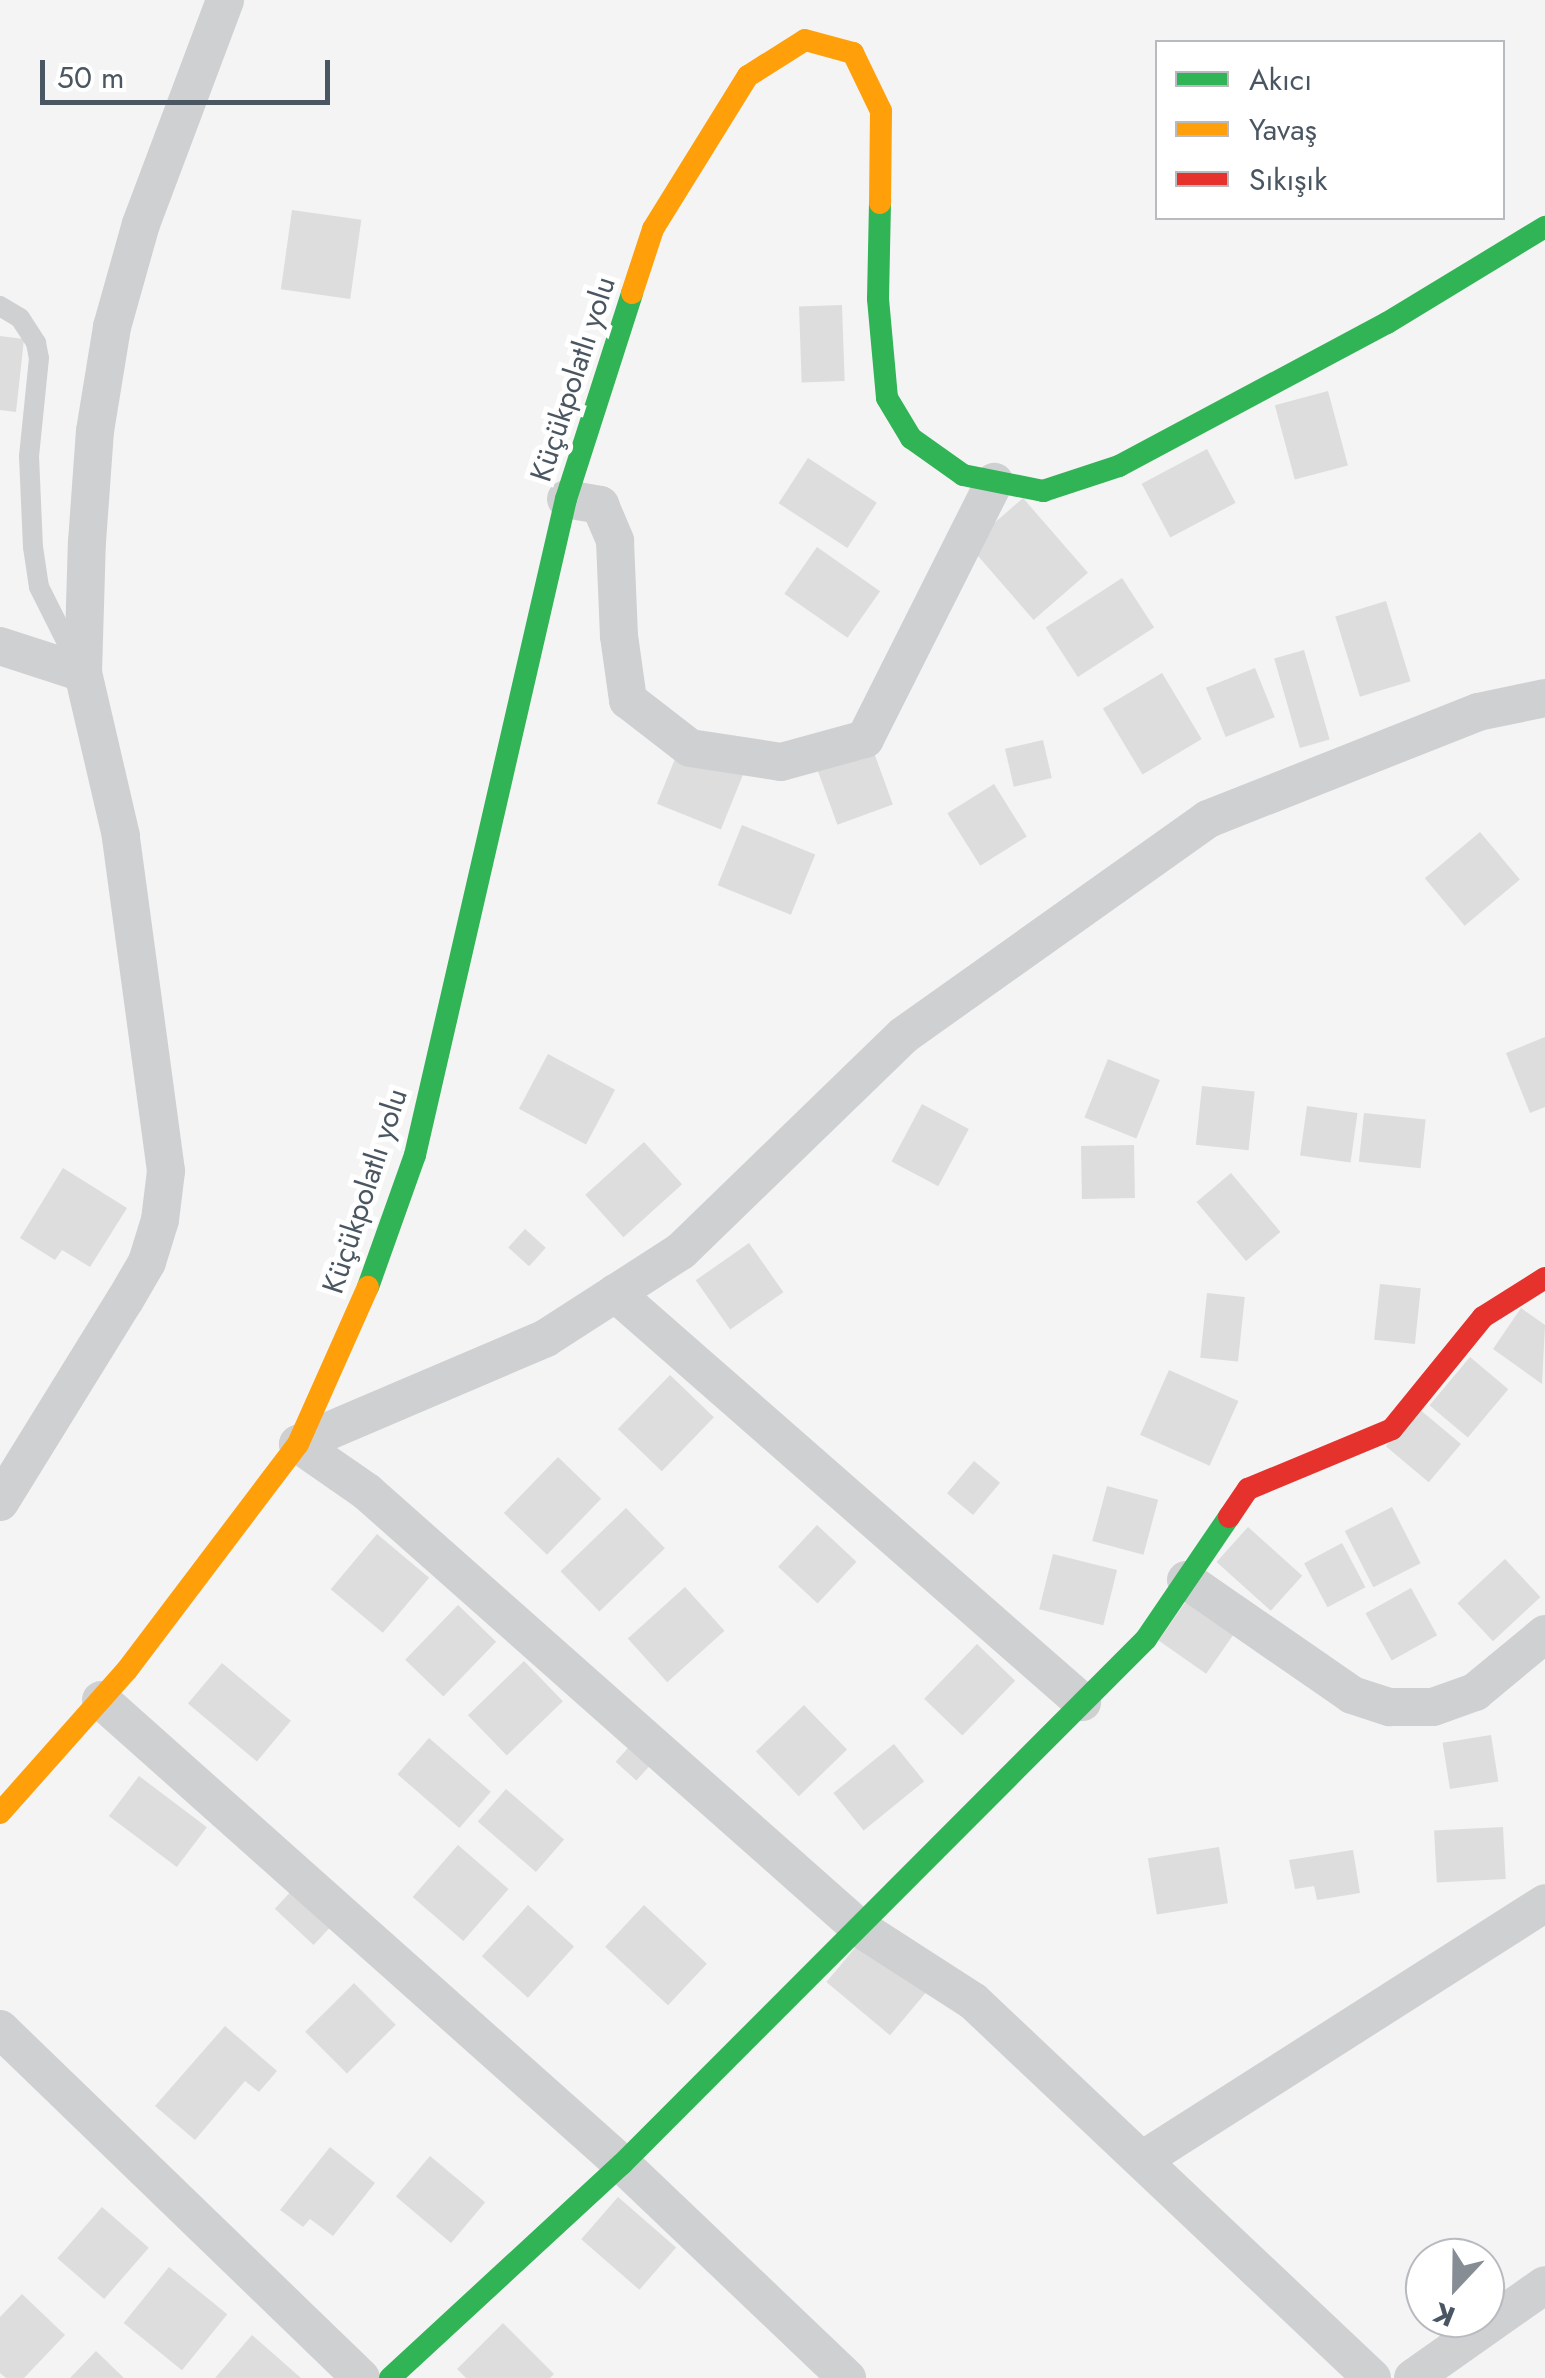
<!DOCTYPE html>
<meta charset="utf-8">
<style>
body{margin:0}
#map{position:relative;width:1545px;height:2378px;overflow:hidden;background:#f4f4f4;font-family:Jost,sans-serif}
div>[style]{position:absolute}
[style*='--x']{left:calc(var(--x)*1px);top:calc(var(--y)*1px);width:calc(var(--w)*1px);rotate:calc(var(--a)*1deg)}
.building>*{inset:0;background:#ddddde;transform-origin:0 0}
.lane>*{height:20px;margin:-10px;padding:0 10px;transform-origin:10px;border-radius:10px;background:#ced0d2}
.street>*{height:38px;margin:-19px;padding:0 19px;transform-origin:19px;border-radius:19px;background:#ced0d2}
.fast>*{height:22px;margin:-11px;padding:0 11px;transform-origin:11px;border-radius:11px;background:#30b455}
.slow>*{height:22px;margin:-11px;padding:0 11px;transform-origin:11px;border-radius:11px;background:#ff9f0a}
.jam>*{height:22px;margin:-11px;padding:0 11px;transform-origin:11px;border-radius:11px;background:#e5322d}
span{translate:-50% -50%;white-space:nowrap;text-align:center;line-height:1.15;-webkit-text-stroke:10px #fff;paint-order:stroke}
.street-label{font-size:30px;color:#4a5661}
.legend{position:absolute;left:1155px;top:40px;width:350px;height:180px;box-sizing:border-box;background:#fff;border:2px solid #b7bbc0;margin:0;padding:12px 18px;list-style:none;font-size:30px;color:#4a5661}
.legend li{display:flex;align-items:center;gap:20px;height:50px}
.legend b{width:50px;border:2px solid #b7bbc0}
.north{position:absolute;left:1405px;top:2238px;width:100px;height:100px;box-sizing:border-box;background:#fff;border:2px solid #b7bbc0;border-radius:50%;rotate:202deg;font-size:28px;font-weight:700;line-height:40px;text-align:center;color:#4a5661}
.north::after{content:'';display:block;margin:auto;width:35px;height:45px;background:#868d94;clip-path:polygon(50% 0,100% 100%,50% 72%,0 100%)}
.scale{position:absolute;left:40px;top:60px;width:290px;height:45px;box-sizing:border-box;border:5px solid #4a5661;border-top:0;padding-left:12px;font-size:30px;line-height:35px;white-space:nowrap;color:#4a5661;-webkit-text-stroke:8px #fff;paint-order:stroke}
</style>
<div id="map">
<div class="building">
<i style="left:292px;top:210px;width:70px;height:80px;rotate:8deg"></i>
<i style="left:842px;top:305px;width:76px;height:43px;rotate:88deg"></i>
<i style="clip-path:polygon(0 336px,24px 339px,16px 412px,0 410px)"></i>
<i style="left:1328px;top:391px;width:77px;height:55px;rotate:75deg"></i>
<i style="left:1207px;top:449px;width:61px;height:74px;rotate:62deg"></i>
<i style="left:808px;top:458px;width:82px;height:54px;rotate:33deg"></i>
<i style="left:1023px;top:498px;width:99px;height:72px;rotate:49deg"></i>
<i style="left:817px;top:547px;width:77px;height:57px;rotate:35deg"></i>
<i style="left:1122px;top:578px;width:59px;height:91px;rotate:57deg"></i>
<i style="left:1386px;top:601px;width:84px;height:53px;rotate:73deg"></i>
<i style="left:1304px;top:650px;width:93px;height:31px;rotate:74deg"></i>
<i style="left:1255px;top:668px;width:53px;height:53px;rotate:68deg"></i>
<i style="left:1162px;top:673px;width:77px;height:69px;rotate:59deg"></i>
<i style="left:1043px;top:740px;width:39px;height:39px;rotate:77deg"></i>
<i style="left:679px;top:749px;width:69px;height:59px;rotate:22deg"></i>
<i style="left:873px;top:750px;width:58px;height:59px;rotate:70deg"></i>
<i style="left:994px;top:784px;width:62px;height:55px;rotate:58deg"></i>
<i style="left:742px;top:825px;width:79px;height:65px;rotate:22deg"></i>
<i style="left:1480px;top:832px;width:62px;height:72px;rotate:50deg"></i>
<i style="clip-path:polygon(1545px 1037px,1545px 1107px,1530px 1113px,1506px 1053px)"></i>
<i style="left:548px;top:1054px;width:76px;height:62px;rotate:28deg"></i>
<i style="left:1108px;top:1059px;width:56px;height:63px;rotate:22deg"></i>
<i style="left:1202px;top:1086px;width:53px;height:59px;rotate:6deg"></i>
<i style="left:922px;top:1104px;width:53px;height:65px;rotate:28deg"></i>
<i style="left:1307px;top:1106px;width:51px;height:50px;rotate:8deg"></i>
<i style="left:1364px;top:1113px;width:62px;height:49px;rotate:6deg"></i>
<i style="left:644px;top:1142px;width:57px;height:79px;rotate:48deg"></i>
<i style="left:1134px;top:1145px;width:53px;height:53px;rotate:89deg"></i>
<i style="clip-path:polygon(63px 1168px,127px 1208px,90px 1267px,62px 1250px,55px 1260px,20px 1238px)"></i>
<i style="left:1231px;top:1173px;width:77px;height:45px;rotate:50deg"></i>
<i style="left:525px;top:1229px;width:28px;height:25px;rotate:42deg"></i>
<i style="left:749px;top:1243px;width:60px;height:65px;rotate:55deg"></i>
<i style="left:1380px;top:1284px;width:41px;height:56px;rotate:6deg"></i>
<i style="left:1207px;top:1293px;width:38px;height:65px;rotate:6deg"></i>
<i style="clip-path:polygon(1521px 1308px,1545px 1325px,1542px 1384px,1493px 1349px)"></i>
<i style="left:1470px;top:1357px;width:50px;height:63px;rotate:40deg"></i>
<i style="left:1169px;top:1370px;width:76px;height:71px;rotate:24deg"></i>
<i style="left:670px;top:1375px;width:61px;height:75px;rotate:44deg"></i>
<i style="left:1418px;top:1408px;width:56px;height:50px;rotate:40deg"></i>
<i style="left:558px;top:1457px;width:60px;height:78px;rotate:44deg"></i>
<i style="left:974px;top:1461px;width:34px;height:42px;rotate:40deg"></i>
<i style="left:1107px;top:1486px;width:53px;height:57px;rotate:15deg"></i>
<i style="left:1392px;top:1507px;width:63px;height:53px;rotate:63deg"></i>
<i style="left:626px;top:1508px;width:56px;height:91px;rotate:46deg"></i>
<i style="left:817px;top:1525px;width:54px;height:57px;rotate:43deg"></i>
<i style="left:1248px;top:1527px;width:73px;height:47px;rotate:42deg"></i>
<i style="left:377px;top:1534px;width:68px;height:72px;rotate:40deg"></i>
<i style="left:1342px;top:1543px;width:50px;height:43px;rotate:62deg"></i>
<i style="left:1053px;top:1554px;width:66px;height:57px;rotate:14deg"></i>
<i style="left:1505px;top:1559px;width:52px;height:65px;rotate:47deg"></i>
<i style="left:685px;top:1587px;width:59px;height:77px;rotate:48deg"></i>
<i style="left:1411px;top:1588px;width:54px;height:52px;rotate:61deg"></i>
<i style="left:1189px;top:1597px;width:58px;height:53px;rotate:35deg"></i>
<i style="left:458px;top:1605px;width:53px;height:76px;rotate:44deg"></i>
<i style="left:977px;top:1644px;width:53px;height:76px;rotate:44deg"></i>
<i style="left:524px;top:1661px;width:56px;height:78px;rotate:46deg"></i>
<i style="left:222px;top:1663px;width:90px;height:53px;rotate:40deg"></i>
<i style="left:804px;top:1705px;width:62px;height:67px;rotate:46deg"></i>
<i style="left:1491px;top:1735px;width:47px;height:49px;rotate:81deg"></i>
<i style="left:429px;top:1738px;width:82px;height:48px;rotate:41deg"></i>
<i style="left:637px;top:1738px;width:28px;height:32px;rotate:42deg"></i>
<i style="left:894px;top:1744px;width:48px;height:78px;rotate:51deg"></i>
<i style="left:139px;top:1776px;width:85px;height:50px;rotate:37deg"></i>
<i style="left:506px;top:1789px;width:77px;height:43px;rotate:41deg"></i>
<i style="left:1503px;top:1827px;width:52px;height:69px;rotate:87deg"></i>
<i style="left:458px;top:1845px;width:67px;height:69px;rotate:41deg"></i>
<i style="left:1219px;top:1847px;width:57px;height:72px;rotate:81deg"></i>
<i style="clip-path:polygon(1353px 1850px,1360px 1893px,1317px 1900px,1314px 1886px,1295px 1889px,1289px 1860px)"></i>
<i style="left:298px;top:1884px;width:53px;height:34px;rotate:43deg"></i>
<i style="left:528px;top:1905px;width:62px;height:69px;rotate:42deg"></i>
<i style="left:644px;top:1905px;width:86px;height:57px;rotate:43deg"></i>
<i style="left:865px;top:1936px;width:83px;height:60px;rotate:40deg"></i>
<i style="left:354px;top:1983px;width:59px;height:69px;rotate:45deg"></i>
<i style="clip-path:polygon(225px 2026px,277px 2071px,259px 2092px,245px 2081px,195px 2140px,155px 2106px)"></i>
<i style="clip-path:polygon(330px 2147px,375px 2183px,333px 2236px,310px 2219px,303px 2227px,280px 2210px)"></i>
<i style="left:430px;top:2156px;width:72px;height:53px;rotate:40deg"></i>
<i style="left:618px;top:2197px;width:77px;height:56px;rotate:41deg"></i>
<i style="left:102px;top:2207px;width:62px;height:68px;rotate:41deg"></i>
<i style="left:169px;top:2267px;width:75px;height:72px;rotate:39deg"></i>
<i style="clip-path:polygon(22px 2294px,65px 2335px,24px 2378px,6px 2378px,0 2373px,0 2317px)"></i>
<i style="clip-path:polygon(503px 2323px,554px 2374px,550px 2378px,466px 2378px,457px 2369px)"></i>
<i style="clip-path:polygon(252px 2335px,301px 2378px,215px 2378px)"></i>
<i style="clip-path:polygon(96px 2351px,124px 2378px,70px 2378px)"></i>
</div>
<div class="lane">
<i style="--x:0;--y:306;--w:23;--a:31"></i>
<i style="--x:20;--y:318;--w:30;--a:57"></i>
<i style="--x:36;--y:343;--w:15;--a:79"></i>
<i style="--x:39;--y:358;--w:99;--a:95.8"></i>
<i style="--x:29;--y:456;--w:91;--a:87.5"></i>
<i style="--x:33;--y:547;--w:40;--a:81.5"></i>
<i style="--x:39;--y:587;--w:89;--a:63.4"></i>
</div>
<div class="street">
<i style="--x:566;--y:499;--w:35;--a:10"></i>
<i style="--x:600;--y:505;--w:39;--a:67"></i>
<i style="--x:615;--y:541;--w:95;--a:87.6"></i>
<i style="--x:619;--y:636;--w:65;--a:82"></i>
<i style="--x:628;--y:700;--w:78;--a:37.7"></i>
<i style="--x:690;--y:748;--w:92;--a:8.7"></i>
<i style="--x:781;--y:762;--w:87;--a:-15.3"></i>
<i style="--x:865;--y:739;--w:288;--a:-63.3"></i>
<i style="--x:0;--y:646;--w:87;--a:18"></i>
<i style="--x:615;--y:1293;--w:621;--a:41.21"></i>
<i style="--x:298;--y:1444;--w:270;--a:-23.1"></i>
<i style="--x:546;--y:1338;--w:161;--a:-32.8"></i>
<i style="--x:681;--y:1251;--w:310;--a:-44.1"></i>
<i style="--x:904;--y:1035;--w:373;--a:-35.4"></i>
<i style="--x:1208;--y:819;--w:290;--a:-21.6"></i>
<i style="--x:1478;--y:712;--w:68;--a:-11.8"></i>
<i style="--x:298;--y:1444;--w:84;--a:34.8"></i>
<i style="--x:367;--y:1492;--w:656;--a:41.54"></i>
<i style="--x:858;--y:1927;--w:137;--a:32.8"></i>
<i style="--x:973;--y:2001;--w:549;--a:43.38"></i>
<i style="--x:0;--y:1502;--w:238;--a:-58.3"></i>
<i style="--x:125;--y:1300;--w:44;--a:-59.9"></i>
<i style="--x:147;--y:1262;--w:44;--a:-72.8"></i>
<i style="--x:160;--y:1220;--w:49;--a:-83"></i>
<i style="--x:166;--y:1171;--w:338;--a:-97.7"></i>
<i style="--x:121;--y:836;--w:167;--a:-103.1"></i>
<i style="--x:83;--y:673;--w:131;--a:-88.3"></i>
<i style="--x:87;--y:542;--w:111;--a:-85.9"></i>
<i style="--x:95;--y:431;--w:105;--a:-80.7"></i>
<i style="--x:112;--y:327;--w:107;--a:-74.3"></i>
<i style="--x:141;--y:224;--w:239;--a:-69.4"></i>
<i style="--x:1186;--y:1580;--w:202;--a:34.7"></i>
<i style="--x:1352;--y:1695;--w:40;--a:18"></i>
<i style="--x:1390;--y:1707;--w:43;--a:0"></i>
<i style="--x:1433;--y:1707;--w:45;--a:-19.7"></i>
<i style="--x:1475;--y:1692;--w:91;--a:-39.6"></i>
<i style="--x:101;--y:1700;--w:698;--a:41.69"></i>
<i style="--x:622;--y:2164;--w:311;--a:43.6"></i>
<i style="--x:0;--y:2029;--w:502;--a:44.03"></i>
<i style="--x:1142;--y:2160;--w:478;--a:-32.5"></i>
<i style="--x:1413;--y:2378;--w:161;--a:-35.2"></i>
</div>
<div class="fast">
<i style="--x:880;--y:203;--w:96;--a:91.2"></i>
<i style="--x:878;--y:299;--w:99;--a:84.8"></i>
<i style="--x:887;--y:398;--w:47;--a:59"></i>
<i style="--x:911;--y:438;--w:64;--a:35.4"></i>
<i style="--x:963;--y:475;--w:82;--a:11.3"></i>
<i style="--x:1043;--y:491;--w:80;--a:-18.2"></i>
<i style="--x:1119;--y:466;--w:304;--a:-28.1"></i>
<i style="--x:1387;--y:323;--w:185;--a:-31.3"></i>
<i style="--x:368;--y:1287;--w:140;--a:-70.4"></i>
<i style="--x:415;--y:1155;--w:673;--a:-77.04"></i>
<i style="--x:566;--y:499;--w:216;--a:-72.2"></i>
<i style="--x:390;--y:2378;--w:316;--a:-42.7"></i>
<i style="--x:622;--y:2164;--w:742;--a:-45.05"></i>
<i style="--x:1146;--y:1639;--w:148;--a:-55.8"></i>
</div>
<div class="slow">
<i style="--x:632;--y:293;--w:67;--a:-71.8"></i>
<i style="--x:653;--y:229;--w:180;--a:-58.2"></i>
<i style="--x:748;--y:76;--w:67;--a:-32.3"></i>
<i style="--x:805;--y:40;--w:50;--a:15.2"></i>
<i style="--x:853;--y:53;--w:64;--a:64.2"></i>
<i style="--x:881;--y:111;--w:92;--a:90.6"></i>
<i style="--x:0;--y:1813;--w:191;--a:-48.4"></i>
<i style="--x:127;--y:1670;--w:283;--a:-52.9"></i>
<i style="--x:298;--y:1444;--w:172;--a:-66"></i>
</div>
<div class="jam">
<i style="--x:1229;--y:1517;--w:34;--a:-56"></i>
<i style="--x:1248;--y:1489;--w:156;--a:-22.6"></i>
<i style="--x:1392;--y:1429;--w:144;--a:-50.9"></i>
<i style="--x:1483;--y:1317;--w:73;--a:-32.2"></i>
</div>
<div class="street-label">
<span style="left:573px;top:379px;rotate:-72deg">Küçükpolatlı yolu</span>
<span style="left:365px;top:1191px;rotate:-72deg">Küçükpolatlı yolu</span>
</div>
<ul class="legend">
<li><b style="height:12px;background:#30b455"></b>Akıcı</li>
<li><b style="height:12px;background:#ff9f0a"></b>Yavaş</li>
<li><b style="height:12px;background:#e5322d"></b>Sıkışık</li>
</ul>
<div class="north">K</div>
<div class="scale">50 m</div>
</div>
